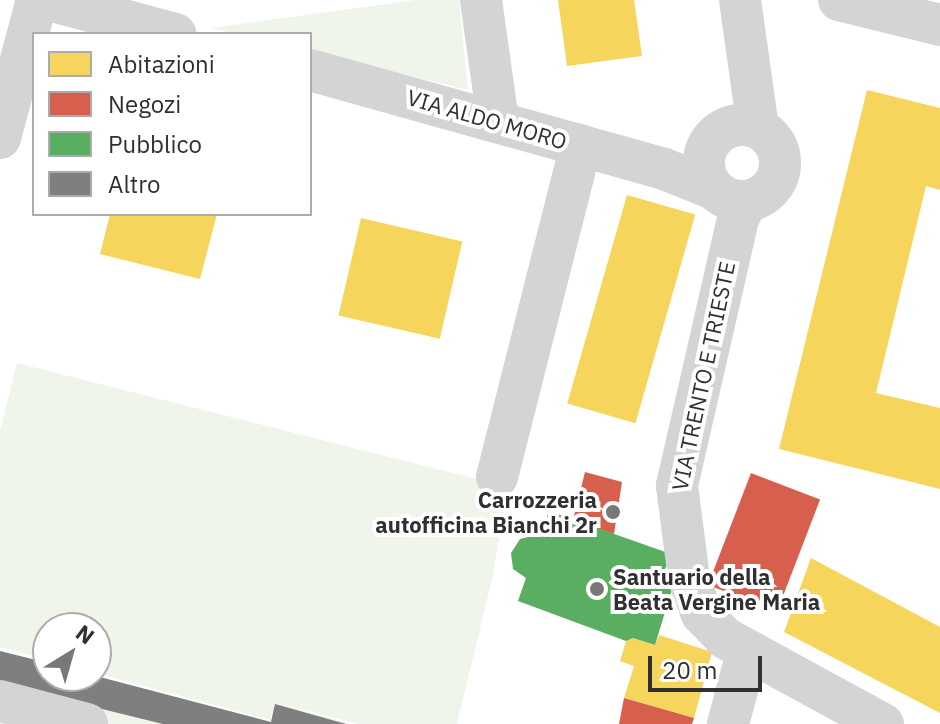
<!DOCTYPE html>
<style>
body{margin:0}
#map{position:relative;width:940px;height:724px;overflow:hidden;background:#fff;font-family:"IBM Plex Sans",sans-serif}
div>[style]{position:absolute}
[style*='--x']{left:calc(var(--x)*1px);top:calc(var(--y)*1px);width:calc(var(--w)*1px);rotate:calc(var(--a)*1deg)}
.green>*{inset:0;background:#f0f5ec}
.homes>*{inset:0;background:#f6d55c;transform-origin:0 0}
.shops>*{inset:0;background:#d6604d;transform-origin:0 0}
.public>*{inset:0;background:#5aae61}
.building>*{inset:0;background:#7f7f7f}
.minor>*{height:42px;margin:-21px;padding:0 21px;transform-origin:21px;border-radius:21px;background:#d4d4d4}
.minor>.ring{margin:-21px;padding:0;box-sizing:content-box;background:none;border:42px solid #d4d4d4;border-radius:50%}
.dots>*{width:22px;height:22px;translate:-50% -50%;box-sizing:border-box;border:4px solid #fff;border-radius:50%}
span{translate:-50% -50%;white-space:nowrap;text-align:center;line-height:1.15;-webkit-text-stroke:8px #fff;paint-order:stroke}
.street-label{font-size:22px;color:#303030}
.poi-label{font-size:22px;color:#303030;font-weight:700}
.right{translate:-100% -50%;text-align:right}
.left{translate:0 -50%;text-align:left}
.legend{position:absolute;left:32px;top:32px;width:280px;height:184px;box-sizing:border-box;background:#fff;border:2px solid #acacac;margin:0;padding:10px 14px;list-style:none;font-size:24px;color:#303030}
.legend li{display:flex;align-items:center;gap:16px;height:40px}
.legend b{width:40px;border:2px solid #acacac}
.north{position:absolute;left:32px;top:612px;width:80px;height:80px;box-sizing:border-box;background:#fff;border:2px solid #acacac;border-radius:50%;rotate:37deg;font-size:22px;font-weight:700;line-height:32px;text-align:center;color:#303030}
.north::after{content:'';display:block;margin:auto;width:28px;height:36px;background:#787878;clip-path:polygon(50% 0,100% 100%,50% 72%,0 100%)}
.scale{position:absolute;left:648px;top:656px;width:114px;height:36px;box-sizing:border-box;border:4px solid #303030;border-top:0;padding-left:10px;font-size:24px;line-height:28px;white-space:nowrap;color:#303030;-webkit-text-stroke:6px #fff;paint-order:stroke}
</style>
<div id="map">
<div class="green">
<i style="clip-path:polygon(415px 0,459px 0,468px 90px,310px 52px,310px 34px,236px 34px,211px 28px)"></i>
<i style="clip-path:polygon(17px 363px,508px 487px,493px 575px,457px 724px,358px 724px,275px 702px,350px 724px,0 724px,0 651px,48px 663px,48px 676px,96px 676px,271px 722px,274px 710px,270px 720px,96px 673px,96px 628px,48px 628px,48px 660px,0 647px,0 431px)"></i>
</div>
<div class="homes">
<i style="clip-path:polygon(558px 0,634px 0,642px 56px,567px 66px)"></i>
<i style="clip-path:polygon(867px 90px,940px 108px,940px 190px,926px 186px,876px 393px,940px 408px,940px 489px,779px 449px)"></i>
<i style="left:627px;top:195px;width:71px;height:217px;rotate:16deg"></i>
<i style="clip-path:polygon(110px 214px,217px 214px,200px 279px,100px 254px)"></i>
<i style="left:361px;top:218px;width:104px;height:100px;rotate:13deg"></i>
<i style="clip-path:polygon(811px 558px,940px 627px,940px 713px,784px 632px)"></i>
<i style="clip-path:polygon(659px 635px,712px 652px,694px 718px,624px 698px,634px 666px,620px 661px,626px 641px,633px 638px,655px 645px)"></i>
</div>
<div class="shops">
<i style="clip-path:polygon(585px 472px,622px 482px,614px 534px,573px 520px)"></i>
<i style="left:751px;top:473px;width:74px;height:120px;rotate:21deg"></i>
<i style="clip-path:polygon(624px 698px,694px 718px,692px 724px,619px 724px)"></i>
</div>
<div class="public">
<i style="clip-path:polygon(549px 511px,671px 554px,665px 569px,677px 573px,655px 645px,633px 638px,626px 641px,518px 601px,526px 578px,513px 569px,511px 553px,520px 539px,540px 534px)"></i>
</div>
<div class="building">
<i style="clip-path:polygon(0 651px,48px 663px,48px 676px,96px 676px,271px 722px,275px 704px,346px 724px,163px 724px,0 684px)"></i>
</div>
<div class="minor">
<i style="--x:49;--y:0;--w:131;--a:15.1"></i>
<i style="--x:481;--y:0;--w:122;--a:82"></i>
<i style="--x:740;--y:0;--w:129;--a:82"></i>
<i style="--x:839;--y:0;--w:104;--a:13.9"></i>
<i style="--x:310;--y:70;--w:368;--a:15.6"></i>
<i style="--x:664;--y:169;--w:54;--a:21.8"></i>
<i class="ring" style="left:704px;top:125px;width:34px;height:34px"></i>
<i style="--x:0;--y:138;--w:143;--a:-75"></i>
<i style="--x:747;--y:201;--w:20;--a:117"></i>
<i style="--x:738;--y:219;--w:274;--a:102.9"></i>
<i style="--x:677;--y:486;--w:94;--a:82.6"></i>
<i style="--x:689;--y:579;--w:37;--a:70"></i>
<i style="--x:702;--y:614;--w:33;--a:46"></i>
<i style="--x:725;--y:638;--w:180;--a:28.6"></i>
<i style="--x:497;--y:477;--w:342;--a:-75.8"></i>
<i style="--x:0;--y:701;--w:90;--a:14.8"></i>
<i style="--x:728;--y:724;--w:73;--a:-75"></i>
</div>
<div class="dots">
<i style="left:613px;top:512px;background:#787878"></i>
<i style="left:597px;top:589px;background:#787878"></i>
</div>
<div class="street-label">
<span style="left:487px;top:119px;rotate:16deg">VIA ALDO MORO</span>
<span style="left:703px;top:376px;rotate:-78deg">VIA TRENTO E TRIESTE</span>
</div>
<div class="poi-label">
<span class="right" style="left:597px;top:512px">Carrozzeria<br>autofficina Bianchi 2r</span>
<span class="left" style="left:613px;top:589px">Santuario della<br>Beata Vergine Maria</span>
</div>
<ul class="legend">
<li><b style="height:22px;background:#f6d55c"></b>Abitazioni</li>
<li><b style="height:22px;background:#d6604d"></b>Negozi</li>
<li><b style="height:22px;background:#5aae61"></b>Pubblico</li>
<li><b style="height:22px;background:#7f7f7f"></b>Altro</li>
</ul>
<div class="north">N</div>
<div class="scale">20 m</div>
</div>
